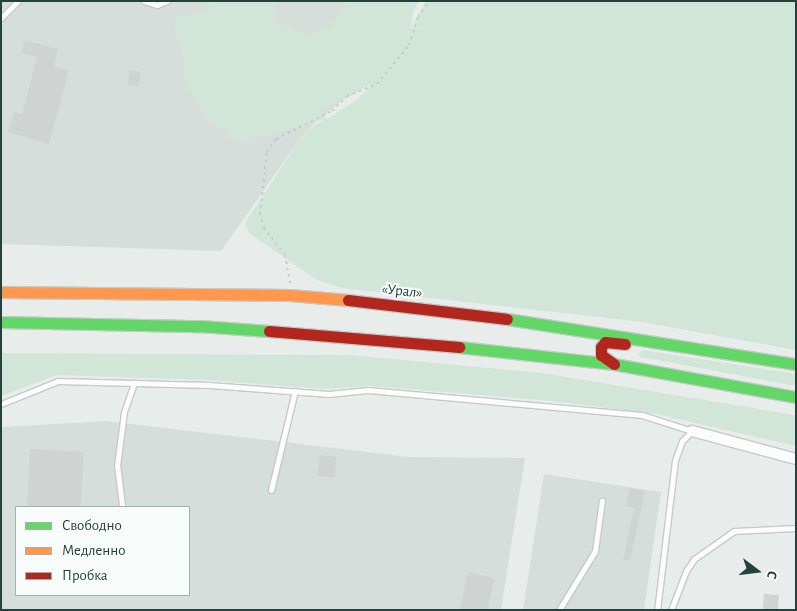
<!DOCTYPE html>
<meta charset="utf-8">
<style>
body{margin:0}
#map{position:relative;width:797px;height:611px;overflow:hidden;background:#e8edeb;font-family:"Alegreya Sans",sans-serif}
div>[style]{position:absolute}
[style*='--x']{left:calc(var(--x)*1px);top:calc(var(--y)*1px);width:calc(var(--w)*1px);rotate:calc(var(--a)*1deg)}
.built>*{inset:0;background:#d6dedb}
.green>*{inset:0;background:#d1e6d8}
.building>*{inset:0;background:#cfd4d2;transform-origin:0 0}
.path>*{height:2px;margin-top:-1px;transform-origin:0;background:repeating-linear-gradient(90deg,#c3ccca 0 2.5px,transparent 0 6.5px)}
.roads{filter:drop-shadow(1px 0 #c5cac8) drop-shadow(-1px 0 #c5cac8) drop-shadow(0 1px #c5cac8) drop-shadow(0 -1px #c5cac8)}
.lane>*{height:5px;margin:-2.5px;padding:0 2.5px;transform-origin:2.5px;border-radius:2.5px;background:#fcfcfc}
.street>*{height:10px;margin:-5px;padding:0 5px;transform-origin:5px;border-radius:5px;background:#fcfcfc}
.fast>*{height:11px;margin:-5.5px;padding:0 5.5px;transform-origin:5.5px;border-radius:5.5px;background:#63d668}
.slow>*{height:11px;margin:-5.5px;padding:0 5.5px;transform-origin:5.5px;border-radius:5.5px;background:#ff974d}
.jam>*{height:11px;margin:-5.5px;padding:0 5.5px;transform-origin:5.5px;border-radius:5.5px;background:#b3261e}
span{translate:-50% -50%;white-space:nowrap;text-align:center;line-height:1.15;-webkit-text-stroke:4px #f7fbf9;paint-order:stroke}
.street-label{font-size:15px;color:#24423a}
.frame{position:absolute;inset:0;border:2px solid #24423a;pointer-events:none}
.legend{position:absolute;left:15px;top:506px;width:175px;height:90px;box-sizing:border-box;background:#f7fbf9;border:1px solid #a3b1ad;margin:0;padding:6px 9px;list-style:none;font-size:15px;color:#24423a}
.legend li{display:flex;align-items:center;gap:10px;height:25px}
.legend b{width:25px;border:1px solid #a3b1ad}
.north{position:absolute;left:732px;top:546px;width:50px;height:50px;-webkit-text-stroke:4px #f7fbf9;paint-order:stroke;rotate:105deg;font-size:14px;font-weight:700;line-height:20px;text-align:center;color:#24423a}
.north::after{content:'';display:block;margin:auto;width:18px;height:22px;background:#24423a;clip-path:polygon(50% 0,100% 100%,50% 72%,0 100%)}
</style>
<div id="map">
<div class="built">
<i style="clip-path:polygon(1px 1px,419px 1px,381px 67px,305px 132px,221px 251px,1px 244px)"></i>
<i style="clip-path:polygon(evenodd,106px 421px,409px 457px,525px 458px,501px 610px,1px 610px,1px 427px,106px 421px,16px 507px,189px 507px,189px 595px,16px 595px,16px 507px)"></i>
<i style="clip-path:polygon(544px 474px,661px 492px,644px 610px,523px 610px)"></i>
</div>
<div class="green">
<i style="clip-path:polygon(evenodd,213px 1px,275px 1px,275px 21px,309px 36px,314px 31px,331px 27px,349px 1px,415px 1px,411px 28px,426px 1px,796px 1px,796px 350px,642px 322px,342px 288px,317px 280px,250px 234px,245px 223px,305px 132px,325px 119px,238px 143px,230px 138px,226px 129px,205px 121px,201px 108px,191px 93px,184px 76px,182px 49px,174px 29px,178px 14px,190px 15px,205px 11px,213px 1px,372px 84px,357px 100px,327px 119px,320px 113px,334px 101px,343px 100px,372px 84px)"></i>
<i style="clip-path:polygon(643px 350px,796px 374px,796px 386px,641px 357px,638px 354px)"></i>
<i style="clip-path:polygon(1px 353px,350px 355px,542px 373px,789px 414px,796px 416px,796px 446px,656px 414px,551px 401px,372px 386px,324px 389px,206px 380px,57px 375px,1px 396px)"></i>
</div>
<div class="building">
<i style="clip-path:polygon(25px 40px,58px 49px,54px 66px,69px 70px,49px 144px,8px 132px,14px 112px,22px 114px,37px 57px,21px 53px)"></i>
<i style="left:130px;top:70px;width:11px;height:15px;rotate:10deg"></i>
<i style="left:30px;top:449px;width:54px;height:58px;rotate:3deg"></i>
<i style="left:320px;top:455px;width:17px;height:21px;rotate:7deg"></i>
<i style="clip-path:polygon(630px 488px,645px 491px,630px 561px,623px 560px,634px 508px,626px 506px)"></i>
<i style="clip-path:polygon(468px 572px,494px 578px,488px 610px,460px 610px)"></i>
<i style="left:764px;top:594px;width:15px;height:15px;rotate:4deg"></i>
</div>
<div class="path">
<i style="--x:290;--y:283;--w:28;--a:-100"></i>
<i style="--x:285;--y:255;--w:34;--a:-128"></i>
<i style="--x:264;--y:228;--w:15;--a:-106"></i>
<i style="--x:260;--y:214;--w:62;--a:-83.6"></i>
<i style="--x:267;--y:152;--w:16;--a:-55"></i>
<i style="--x:276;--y:139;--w:63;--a:-26.6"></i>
<i style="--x:332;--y:111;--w:21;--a:-45"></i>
<i style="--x:347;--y:96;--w:32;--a:-22"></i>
<i style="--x:377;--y:84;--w:50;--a:-50.6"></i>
<i style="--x:409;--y:45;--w:29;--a:-72"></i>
<i style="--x:418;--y:17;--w:19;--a:-55"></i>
</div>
<div class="roads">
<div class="lane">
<i style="--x:144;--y:1;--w:14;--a:17"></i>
<i style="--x:157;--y:5;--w:11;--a:-22"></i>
<i style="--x:1;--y:18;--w:24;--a:-45"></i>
<i style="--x:1;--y:404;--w:61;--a:-22"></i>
<i style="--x:58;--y:381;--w:151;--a:1.5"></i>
<i style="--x:209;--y:385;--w:120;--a:4.3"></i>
<i style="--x:329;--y:394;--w:39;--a:-6"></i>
<i style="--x:368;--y:390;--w:275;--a:5.2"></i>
<i style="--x:642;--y:415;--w:52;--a:17.7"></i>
<i style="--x:692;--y:431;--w:14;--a:135"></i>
<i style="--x:682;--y:441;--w:20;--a:110"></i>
<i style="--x:675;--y:460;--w:151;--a:96.8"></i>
<i style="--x:271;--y:490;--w:102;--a:-76.4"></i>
<i style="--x:122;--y:505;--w:39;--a:-97"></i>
<i style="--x:117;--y:466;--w:54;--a:-82.6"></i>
<i style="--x:124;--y:412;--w:31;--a:-71"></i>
<i style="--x:559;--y:610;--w:69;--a:-58.6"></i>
<i style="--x:595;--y:551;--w:51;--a:-82.2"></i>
<i style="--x:671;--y:610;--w:42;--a:-69"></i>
<i style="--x:686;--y:571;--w:14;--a:-56"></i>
<i style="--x:694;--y:559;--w:49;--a:-35"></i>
<i style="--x:734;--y:531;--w:62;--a:-2.8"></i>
</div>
<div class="street">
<i style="--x:692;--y:431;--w:108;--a:15.1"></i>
</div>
<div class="fast">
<i style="--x:507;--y:319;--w:292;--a:8.9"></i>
<i style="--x:1;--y:322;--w:199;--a:1.2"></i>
<i style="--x:200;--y:326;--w:69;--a:4.1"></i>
<i style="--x:459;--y:347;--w:156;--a:6.3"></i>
<i style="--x:614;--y:364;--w:185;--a:10.3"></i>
</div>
<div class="slow">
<i style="--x:1;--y:292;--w:289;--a:0.6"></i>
<i style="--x:290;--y:295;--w:58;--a:4.9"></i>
</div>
<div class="jam">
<i style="--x:348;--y:300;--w:160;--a:6.8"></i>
<i style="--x:269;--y:331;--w:191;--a:4.8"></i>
<i style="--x:614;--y:364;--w:16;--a:-145"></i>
<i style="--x:601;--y:355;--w:8;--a:-90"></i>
<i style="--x:601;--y:347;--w:6;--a:-51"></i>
<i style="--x:605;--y:342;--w:20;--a:6"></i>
</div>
</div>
<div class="street-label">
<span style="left:402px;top:291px;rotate:6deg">«Урал»</span>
</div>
<div class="frame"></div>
<ul class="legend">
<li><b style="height:6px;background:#63d668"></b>Свободно</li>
<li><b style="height:6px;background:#ff974d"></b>Медленно</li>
<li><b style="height:6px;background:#b3261e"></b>Пробка</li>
</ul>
<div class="north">С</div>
</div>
